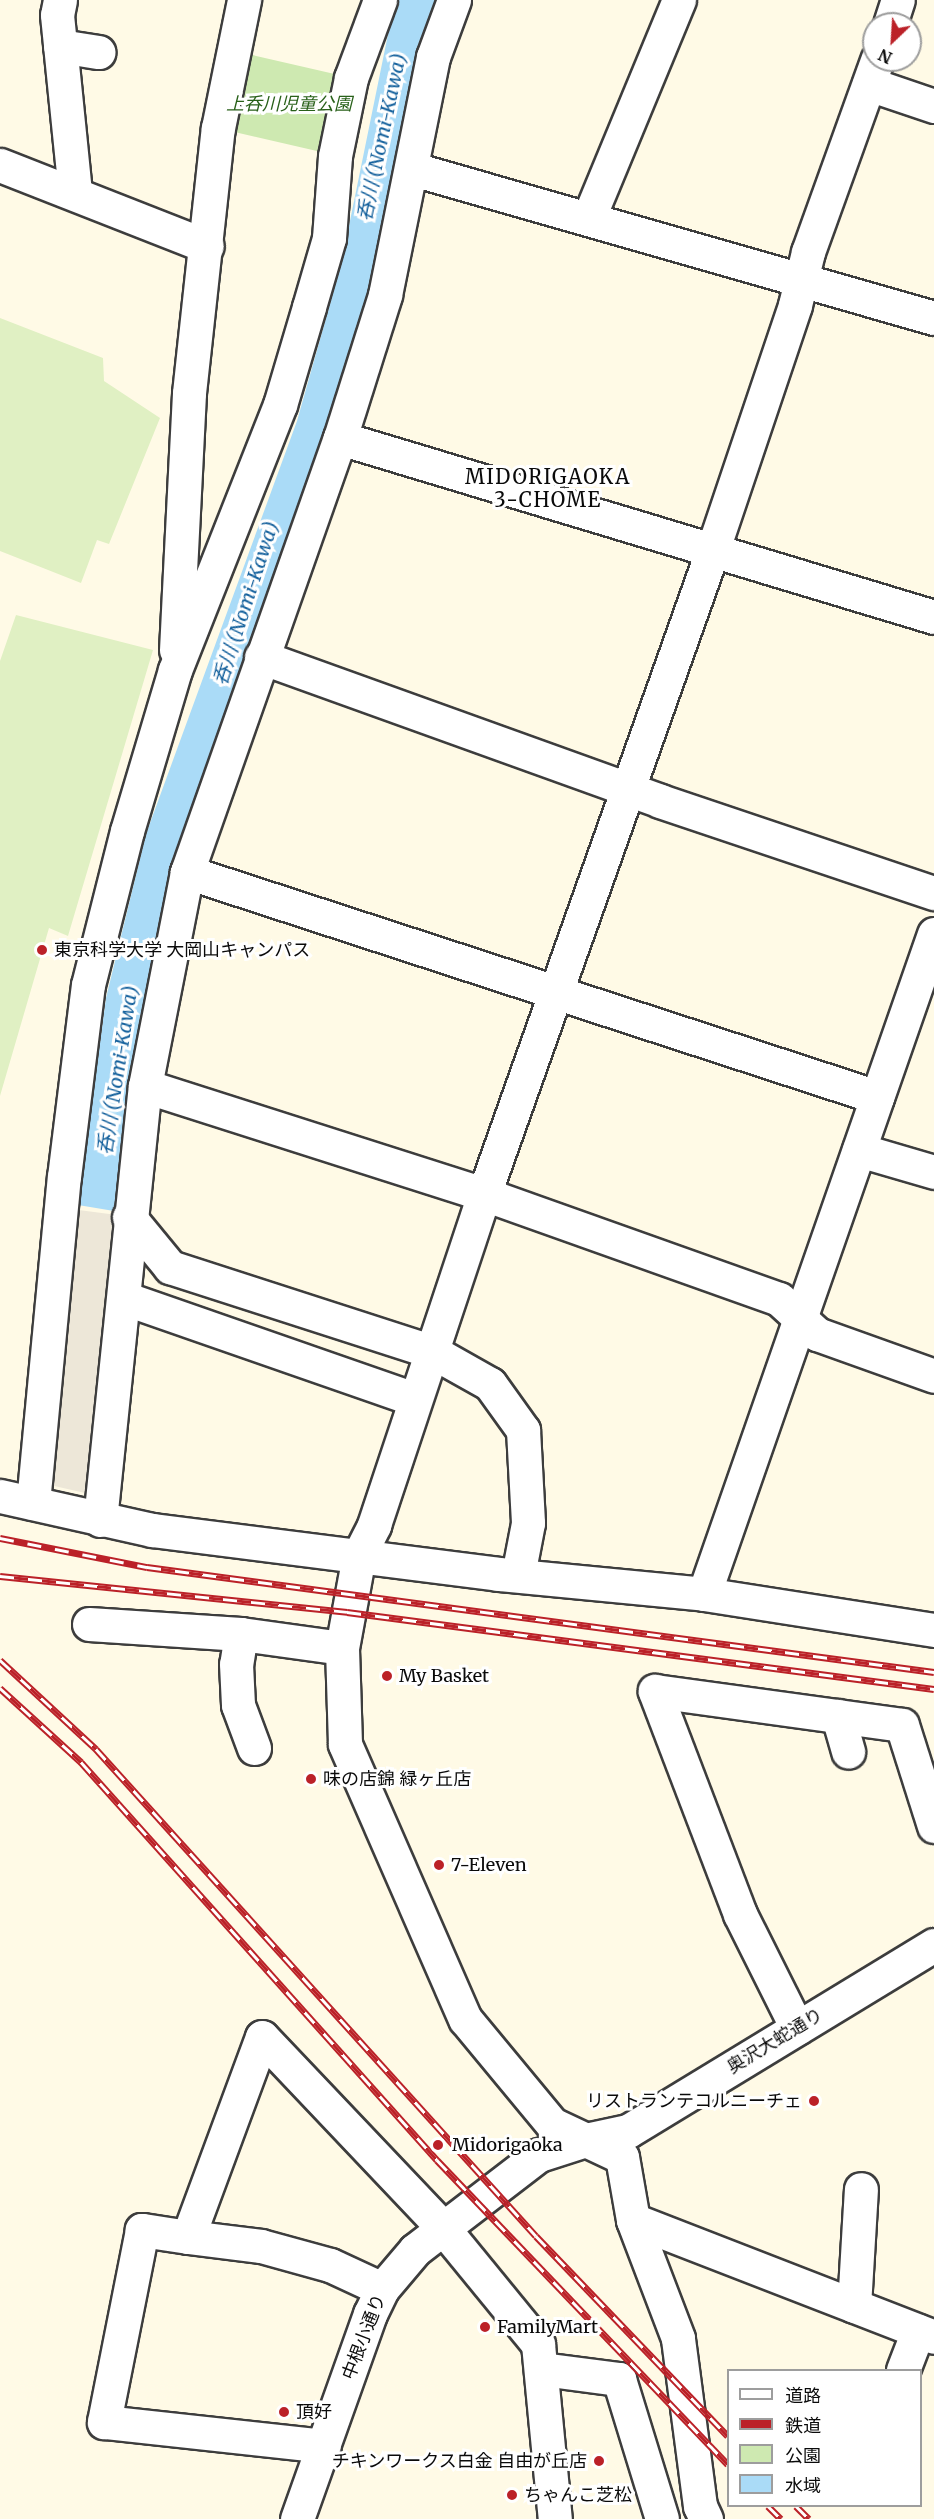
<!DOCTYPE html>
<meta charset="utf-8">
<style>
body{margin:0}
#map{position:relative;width:934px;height:2519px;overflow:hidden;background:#fffae6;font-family:Merriweather,"Noto Sans JP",serif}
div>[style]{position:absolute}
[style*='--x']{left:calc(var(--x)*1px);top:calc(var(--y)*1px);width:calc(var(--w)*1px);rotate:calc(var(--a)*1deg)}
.green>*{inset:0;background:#cee9b1;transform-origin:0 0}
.pitch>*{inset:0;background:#e0f0c3}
.plaza>*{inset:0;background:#ede7d8}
.water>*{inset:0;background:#aadbf7}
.roads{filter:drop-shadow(2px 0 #3d3d3d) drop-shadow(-2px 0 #3d3d3d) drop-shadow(0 2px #3d3d3d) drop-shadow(0 -2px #3d3d3d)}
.minor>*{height:33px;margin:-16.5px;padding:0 16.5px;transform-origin:16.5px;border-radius:16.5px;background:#fff}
.rail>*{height:7px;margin-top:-3.5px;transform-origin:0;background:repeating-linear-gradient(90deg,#fff 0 14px,#bb2128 0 28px);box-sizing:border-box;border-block:2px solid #bb2128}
.dots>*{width:16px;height:16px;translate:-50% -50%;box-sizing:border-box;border:3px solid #fff;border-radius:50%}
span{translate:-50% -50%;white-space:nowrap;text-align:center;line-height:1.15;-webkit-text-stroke:6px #fff;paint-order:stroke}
.park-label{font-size:18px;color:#29611a;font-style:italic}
.poi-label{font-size:18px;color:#0a0a0a}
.left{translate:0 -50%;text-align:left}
.right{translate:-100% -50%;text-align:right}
.street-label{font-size:18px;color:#0a0a0a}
.water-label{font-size:20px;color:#13609c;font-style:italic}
.neighbourhood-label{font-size:20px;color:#0a0a0a;letter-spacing:1.5px}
.legend{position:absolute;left:727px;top:2369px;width:195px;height:138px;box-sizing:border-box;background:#fff;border:2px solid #9d9d9d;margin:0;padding:8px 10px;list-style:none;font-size:18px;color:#0a0a0a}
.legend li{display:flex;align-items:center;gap:12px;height:30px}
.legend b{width:30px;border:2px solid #9d9d9d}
.north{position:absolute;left:862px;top:12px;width:60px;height:60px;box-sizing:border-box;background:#fff;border:2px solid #9d9d9d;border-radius:50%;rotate:205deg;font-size:16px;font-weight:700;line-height:24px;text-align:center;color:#0a0a0a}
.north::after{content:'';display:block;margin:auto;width:21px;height:27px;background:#bb2128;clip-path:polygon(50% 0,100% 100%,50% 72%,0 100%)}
</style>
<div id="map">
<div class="green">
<i style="left:235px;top:51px;width:119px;height:79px;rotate:13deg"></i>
</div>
<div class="pitch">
<i style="clip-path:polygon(0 318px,103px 358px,104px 381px,160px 418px,109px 544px,97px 540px,81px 583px,0 551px)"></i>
<i style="clip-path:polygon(16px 615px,153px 650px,68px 936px,49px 928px,0 1096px,0 661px)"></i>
</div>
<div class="plaza">
<i style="clip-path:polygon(71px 1209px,117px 1215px,89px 1490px,85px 1493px,50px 1485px)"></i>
</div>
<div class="water">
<i style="clip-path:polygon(395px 0,443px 0,375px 292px,246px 664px,120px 1212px,78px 1205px,106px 998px,146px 834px,297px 421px,341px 265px)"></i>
</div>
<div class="roads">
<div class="minor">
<i style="--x:60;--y:0;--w:15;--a:101"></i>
<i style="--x:57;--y:15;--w:178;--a:84.2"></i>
<i style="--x:890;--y:24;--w:25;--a:-72"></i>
<i style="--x:60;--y:46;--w:39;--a:9"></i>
<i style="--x:869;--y:84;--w:69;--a:18.7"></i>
<i style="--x:0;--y:165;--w:222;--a:21.4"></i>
<i style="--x:413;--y:169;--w:542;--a:15.96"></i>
<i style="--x:589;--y:217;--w:235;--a:-67.5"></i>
<i style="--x:340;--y:438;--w:620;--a:16.77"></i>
<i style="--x:176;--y:650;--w:257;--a:-87.1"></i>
<i style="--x:189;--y:393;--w:267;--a:-83.8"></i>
<i style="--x:218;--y:128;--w:131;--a:-78.5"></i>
<i style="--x:261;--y:657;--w:424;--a:19.8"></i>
<i style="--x:660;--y:801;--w:289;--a:18.6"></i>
<i style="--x:187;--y:872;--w:726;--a:18.06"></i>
<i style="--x:145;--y:1086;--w:356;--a:17.7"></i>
<i style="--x:484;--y:1194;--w:313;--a:19.6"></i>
<i style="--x:779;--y:1299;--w:52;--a:42.6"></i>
<i style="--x:817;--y:1334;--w:124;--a:19.7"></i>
<i style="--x:859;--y:1150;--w:78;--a:16.3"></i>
<i style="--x:129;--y:1217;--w:65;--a:50.6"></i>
<i style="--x:170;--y:1267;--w:276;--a:17.9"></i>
<i style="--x:433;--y:1352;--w:65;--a:29.3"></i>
<i style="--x:490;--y:1384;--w:57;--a:54.3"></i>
<i style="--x:523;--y:1430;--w:93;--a:86.9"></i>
<i style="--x:528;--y:1523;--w:53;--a:100.9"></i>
<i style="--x:124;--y:1298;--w:307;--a:19.2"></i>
<i style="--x:0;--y:1496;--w:156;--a:12.6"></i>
<i style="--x:152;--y:1530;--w:349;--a:7.2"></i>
<i style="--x:498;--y:1574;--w:207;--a:5.5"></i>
<i style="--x:704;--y:1594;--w:233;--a:8.9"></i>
<i style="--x:33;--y:1503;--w:327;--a:-84.6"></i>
<i style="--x:64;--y:1177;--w:193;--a:-82.9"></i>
<i style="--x:88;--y:985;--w:159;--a:-75.8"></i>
<i style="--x:127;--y:831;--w:168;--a:-73.4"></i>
<i style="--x:175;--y:670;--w:285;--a:-68.4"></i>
<i style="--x:280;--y:405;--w:102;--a:-73.5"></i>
<i style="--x:309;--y:307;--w:72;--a:-73.8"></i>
<i style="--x:329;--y:238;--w:82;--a:-85.8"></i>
<i style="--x:335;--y:156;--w:80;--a:-78.4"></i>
<i style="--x:351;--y:78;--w:83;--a:-69.6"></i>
<i style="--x:100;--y:1520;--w:436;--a:-84.1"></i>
<i style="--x:145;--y:1086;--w:218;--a:-78.9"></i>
<i style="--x:187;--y:872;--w:460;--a:-70.6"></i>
<i style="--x:340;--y:438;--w:150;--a:-72.5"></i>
<i style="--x:385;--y:295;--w:243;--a:-78.6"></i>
<i style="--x:433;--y:57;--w:61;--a:-69.8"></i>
<i style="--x:704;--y:1594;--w:699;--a:-70.79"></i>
<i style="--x:89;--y:1624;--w:152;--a:3.8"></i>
<i style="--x:241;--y:1634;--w:102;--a:7.9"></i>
<i style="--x:241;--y:1634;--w:30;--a:99"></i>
<i style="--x:236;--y:1664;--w:41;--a:87.2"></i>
<i style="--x:238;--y:1705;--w:46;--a:69.6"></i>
<i style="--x:838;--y:1716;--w:37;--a:74"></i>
<i style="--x:797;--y:2028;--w:127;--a:-116.6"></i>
<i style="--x:740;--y:1914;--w:239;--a:-110.9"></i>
<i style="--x:655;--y:1691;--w:249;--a:7.8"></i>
<i style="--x:902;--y:1725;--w:106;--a:72.4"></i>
<i style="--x:633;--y:2220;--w:323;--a:21.2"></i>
<i style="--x:188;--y:2237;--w:47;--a:-171.3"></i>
<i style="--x:142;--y:2230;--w:196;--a:101.2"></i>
<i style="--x:104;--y:2422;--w:221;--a:6.2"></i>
<i style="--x:382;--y:2289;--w:57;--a:-155.2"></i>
<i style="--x:330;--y:2265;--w:72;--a:-164.6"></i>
<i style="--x:261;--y:2246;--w:74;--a:-173"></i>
<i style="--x:188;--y:2237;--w:213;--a:-69.7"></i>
<i style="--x:262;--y:2037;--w:263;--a:46.5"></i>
<i style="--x:443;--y:2228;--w:150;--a:50.7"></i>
<i style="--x:538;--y:2344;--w:176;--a:84.5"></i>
<i style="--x:854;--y:2306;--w:117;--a:-86.6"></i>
<i style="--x:542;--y:2369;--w:78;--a:7.4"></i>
<i style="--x:619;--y:2379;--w:146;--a:72.9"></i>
<i style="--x:903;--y:2370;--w:42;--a:-69"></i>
<i style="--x:297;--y:2519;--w:218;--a:-70.4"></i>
<i style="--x:370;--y:2314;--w:28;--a:-64"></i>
<i style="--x:382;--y:2289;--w:51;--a:-49.8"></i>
<i style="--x:415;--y:2250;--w:156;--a:-37.5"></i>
<i style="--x:539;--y:2155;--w:49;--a:-17.7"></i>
<i style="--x:586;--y:2140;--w:43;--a:-12.1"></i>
<i style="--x:628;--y:2131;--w:358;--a:-31.3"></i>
<i style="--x:706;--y:2519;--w:14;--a:-115"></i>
<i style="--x:700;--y:2506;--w:169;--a:-97.5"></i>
<i style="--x:678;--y:2338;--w:126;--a:-110.9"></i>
<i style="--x:633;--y:2220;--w:64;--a:-99.9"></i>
<i style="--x:622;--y:2157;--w:77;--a:-154.8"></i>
<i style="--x:552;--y:2124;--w:136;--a:-129.6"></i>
<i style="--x:465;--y:2019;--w:300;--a:-113.6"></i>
<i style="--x:345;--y:1744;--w:96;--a:-91.8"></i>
<i style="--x:342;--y:1648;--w:95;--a:-79.6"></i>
<i style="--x:359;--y:1555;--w:34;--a:-63"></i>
<i style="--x:374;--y:1525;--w:349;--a:-71.6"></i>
<i style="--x:484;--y:1194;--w:684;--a:-70.45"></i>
<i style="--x:713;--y:549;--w:257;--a:-71.4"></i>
<i style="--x:795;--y:305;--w:55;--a:-76.2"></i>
<i style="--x:808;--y:252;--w:204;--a:-70.2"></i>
</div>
</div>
<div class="rail">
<i style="--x:0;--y:1538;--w:150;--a:11.2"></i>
<i style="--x:147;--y:1567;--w:794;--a:7.6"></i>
<i style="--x:0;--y:1576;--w:349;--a:5.9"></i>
<i style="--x:347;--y:1612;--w:592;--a:7.47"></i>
<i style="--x:0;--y:1660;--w:131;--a:42.8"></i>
<i style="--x:96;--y:1749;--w:656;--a:47.9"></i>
<i style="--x:536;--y:2236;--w:277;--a:46.2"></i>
<i style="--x:0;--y:1688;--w:110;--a:42.4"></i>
<i style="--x:81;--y:1762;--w:534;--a:48.19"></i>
<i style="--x:437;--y:2160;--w:421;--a:46.3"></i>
<i style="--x:768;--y:2506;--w:18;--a:45"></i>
<i style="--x:796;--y:2506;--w:18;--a:45"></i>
</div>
<div class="dots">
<i style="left:42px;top:950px;background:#bb2128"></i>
<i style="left:387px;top:1676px;background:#bb2128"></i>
<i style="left:311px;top:1779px;background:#bb2128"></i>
<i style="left:439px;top:1865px;background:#bb2128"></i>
<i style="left:814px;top:2101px;background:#bb2128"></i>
<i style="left:438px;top:2145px;background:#bb2128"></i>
<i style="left:485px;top:2327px;background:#bb2128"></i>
<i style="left:284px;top:2412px;background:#bb2128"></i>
<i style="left:599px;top:2461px;background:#bb2128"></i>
<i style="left:512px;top:2495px;background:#bb2128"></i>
</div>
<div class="park-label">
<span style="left:289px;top:104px">上呑川児童公園</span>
</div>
<div class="poi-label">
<span class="left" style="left:54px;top:950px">東京科学大学 大岡山キャンパス</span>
<span class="left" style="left:399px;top:1676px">My Basket</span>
<span class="left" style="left:323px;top:1779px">味の店錦 緑ヶ丘店</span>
<span class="left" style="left:451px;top:1865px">7-Eleven</span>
<span class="right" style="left:802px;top:2101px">リストランテコルニーチェ</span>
<span class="left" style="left:452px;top:2145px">Midorigaoka</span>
<span class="left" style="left:497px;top:2327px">FamilyMart</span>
<span class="left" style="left:296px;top:2412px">頂好</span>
<span class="right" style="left:587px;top:2461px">チキンワークス白金 自由が丘店</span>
<span class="left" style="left:524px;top:2495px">ちゃんこ芝松</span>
</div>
<div class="street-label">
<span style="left:775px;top:2041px;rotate:-31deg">奥沢大蛇通り</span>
<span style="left:364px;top:2337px;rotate:-69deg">中根小通り</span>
</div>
<div class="water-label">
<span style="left:381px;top:137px;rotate:-78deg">呑川 (Nomi-Kawa)</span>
<span style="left:245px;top:603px;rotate:-72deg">呑川 (Nomi-Kawa)</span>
<span style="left:117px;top:1070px;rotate:-81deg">呑川 (Nomi-Kawa)</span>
</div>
<div class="neighbourhood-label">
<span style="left:548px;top:488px">MIDORIGAOKA<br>3-CHOME</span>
</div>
<ul class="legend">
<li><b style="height:8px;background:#fff"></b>道路</li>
<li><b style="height:8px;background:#bb2128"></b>鉄道</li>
<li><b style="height:16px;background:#cee9b1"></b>公園</li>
<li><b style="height:16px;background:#aadbf7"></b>水域</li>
</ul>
<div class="north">N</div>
</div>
